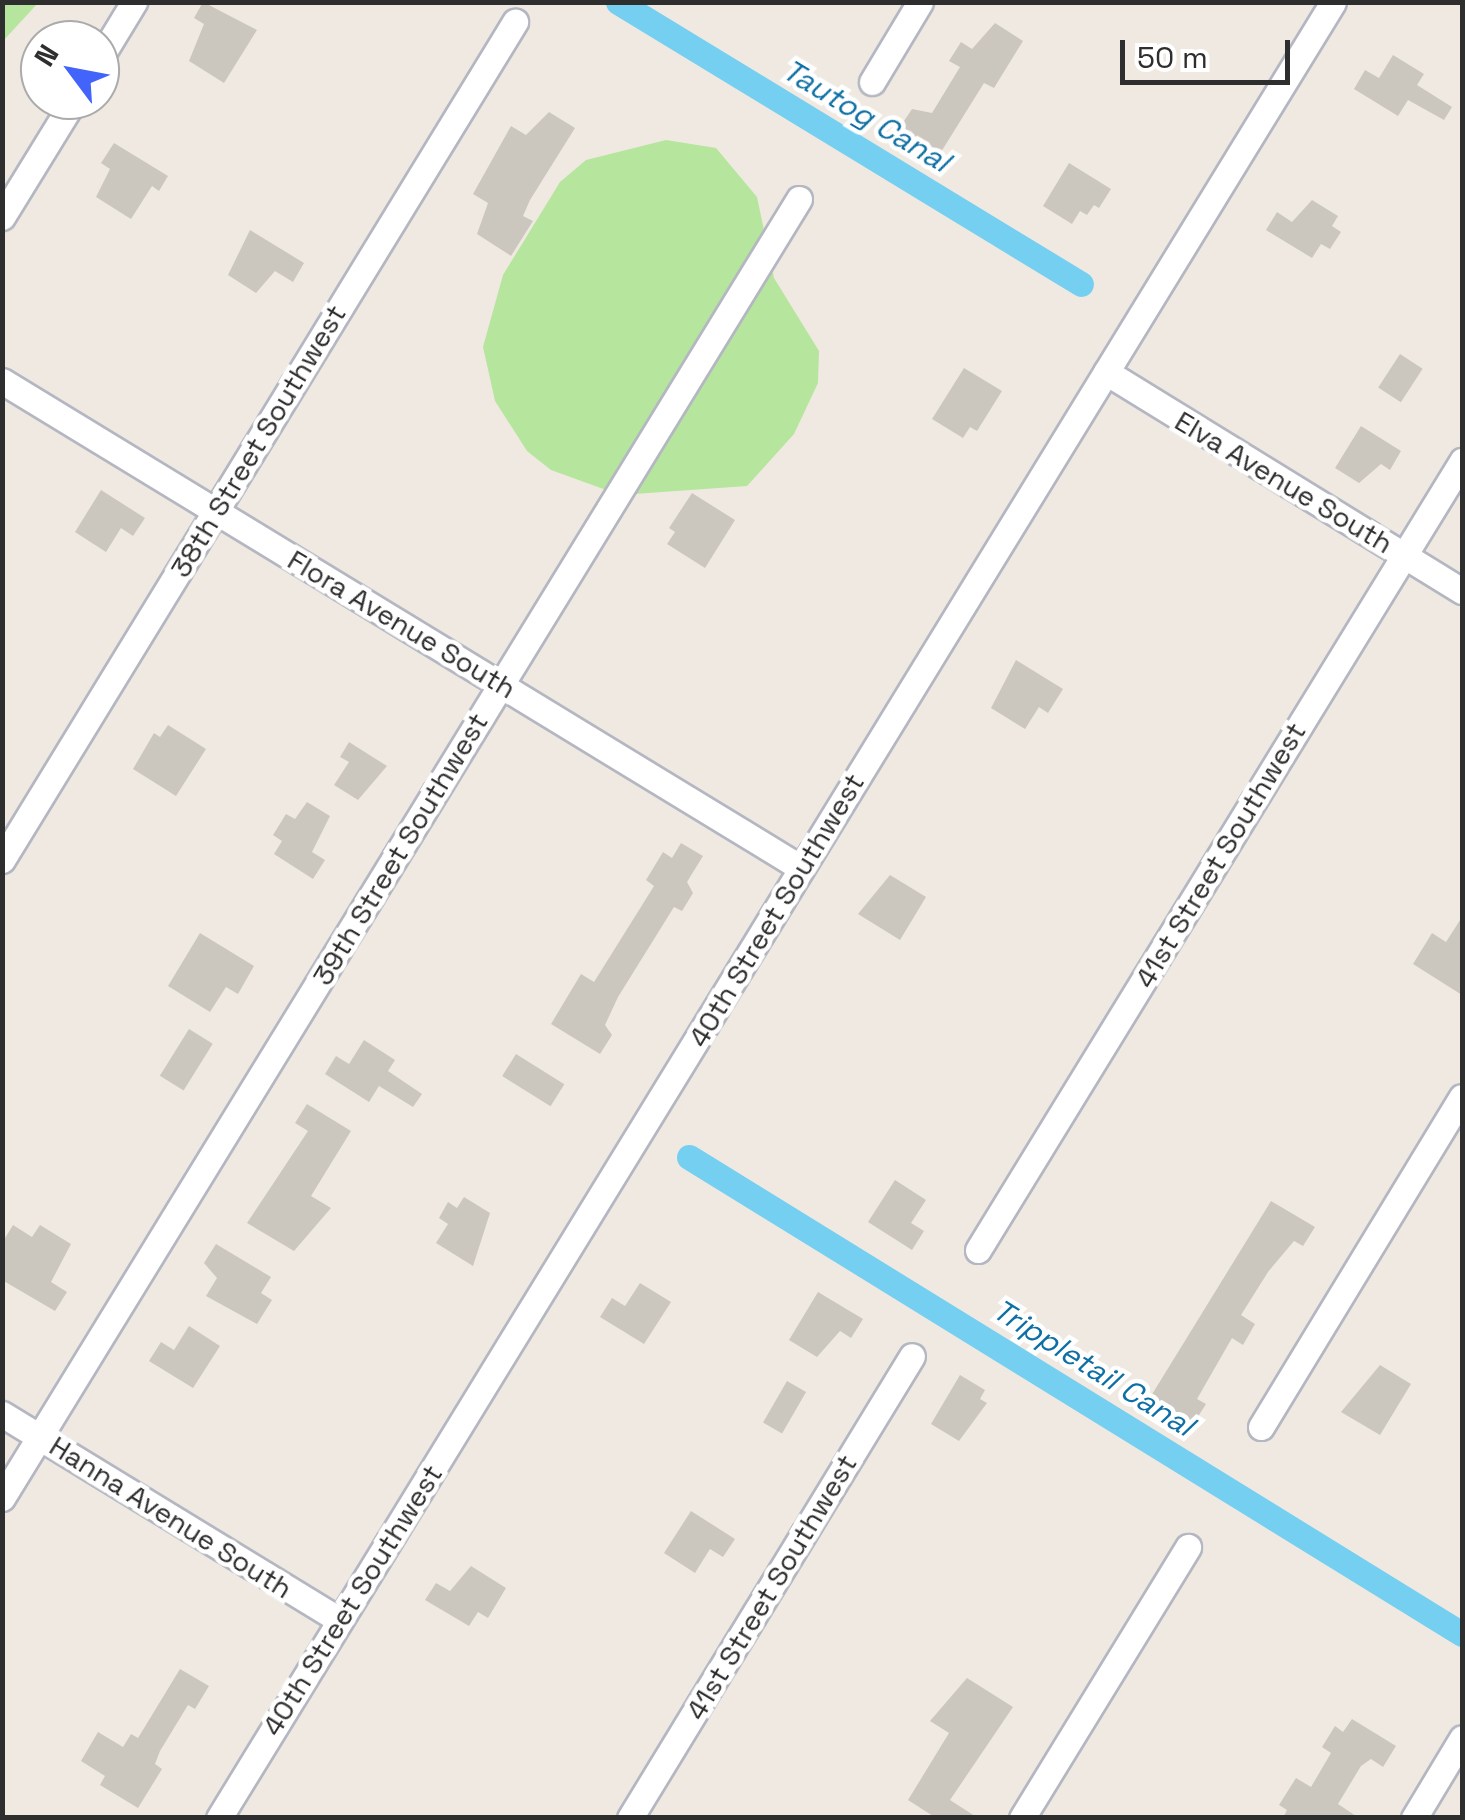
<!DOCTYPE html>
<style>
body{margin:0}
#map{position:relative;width:1465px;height:1820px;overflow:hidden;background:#efe9e1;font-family:"Space Grotesk",sans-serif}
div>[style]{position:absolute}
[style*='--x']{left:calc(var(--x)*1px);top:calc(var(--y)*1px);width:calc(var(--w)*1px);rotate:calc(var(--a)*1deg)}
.green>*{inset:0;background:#b6e59e}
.canal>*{height:25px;margin:-12.5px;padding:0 12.5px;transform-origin:12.5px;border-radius:12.5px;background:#75cff0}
.building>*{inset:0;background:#cbc7bf;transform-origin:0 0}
.roads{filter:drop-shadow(2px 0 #b4b7c1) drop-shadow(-2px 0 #b4b7c1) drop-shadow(0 2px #b4b7c1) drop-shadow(0 -2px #b4b7c1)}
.minor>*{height:25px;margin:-12.5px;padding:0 12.5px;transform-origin:12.5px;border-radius:12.5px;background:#fff}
span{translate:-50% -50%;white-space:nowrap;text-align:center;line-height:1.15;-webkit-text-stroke:9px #fff;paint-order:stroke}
.street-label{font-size:28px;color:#2e2e2e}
.water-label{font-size:30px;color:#0d6fa3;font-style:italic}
.frame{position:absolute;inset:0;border:5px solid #2e2e2e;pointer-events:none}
.north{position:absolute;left:20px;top:20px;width:100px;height:100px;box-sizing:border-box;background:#fff;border:2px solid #ababab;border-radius:50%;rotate:302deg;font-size:28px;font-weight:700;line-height:40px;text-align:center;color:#2e2e2e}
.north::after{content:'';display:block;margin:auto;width:35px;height:45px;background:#4264fb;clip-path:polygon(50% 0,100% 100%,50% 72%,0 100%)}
.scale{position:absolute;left:1120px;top:40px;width:170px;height:45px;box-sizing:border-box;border:5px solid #2e2e2e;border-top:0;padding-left:12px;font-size:30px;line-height:35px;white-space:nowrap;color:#2e2e2e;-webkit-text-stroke:8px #fff;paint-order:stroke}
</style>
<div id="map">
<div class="green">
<i style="clip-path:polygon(2px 3px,38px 3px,3px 41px,2px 41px)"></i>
<i style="clip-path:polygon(666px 140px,716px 148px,757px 197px,774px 278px,819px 351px,818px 383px,794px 434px,747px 486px,620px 495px,551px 470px,527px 451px,495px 401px,483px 347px,503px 275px,560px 182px,586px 160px)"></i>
</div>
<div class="canal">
<i style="--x:618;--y:2;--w:542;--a:31.34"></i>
<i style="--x:689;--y:1157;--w:908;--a:31.68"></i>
</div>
<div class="building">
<i style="clip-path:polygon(203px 2px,257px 30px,224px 83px,189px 61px,204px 24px,194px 18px)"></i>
<i style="clip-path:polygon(995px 23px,1023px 41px,994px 88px,984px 83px,941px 152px,900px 127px,912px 109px,932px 113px,960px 67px,949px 61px,961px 42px,972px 49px)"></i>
<i style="clip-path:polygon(1393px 55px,1424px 74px,1417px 85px,1452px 107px,1444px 120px,1408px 100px,1398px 116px,1354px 89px,1365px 70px,1379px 78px)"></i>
<i style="clip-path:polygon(549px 112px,575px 128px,530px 200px,523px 216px,533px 221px,511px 256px,477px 234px,488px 203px,473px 194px,511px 126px,526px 135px)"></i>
<i style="clip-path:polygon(114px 143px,168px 176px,159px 191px,152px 186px,131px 219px,96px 197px,110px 169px,101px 163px)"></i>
<i style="clip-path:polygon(1069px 163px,1111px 189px,1099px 208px,1094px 205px,1087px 215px,1080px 211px,1072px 224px,1043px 206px)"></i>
<i style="clip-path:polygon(1312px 200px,1338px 216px,1332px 226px,1341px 232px,1330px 249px,1321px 244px,1312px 258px,1266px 230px,1277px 212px,1292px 222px)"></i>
<i style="clip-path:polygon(250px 230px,304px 263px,293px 282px,275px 271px,256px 293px,228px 275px)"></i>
<i style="left:1400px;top:354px;width:27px;height:40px;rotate:33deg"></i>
<i style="clip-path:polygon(964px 368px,1002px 391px,977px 431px,970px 427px,963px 438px,932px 419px)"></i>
<i style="clip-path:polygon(1361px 426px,1401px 451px,1390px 470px,1381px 464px,1359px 483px,1335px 468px)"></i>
<i style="clip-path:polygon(101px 490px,145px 518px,133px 536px,121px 528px,106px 552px,75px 532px)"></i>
<i style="clip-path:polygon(692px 493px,735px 520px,705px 568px,667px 544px,675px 532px,669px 528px)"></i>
<i style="clip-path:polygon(1016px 660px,1063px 689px,1048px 713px,1039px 707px,1025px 729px,991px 708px)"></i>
<i style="clip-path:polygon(168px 725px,206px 749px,176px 796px,133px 769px,154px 733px,160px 737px)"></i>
<i style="clip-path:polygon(349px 742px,387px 766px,358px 800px,334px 785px,349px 762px,340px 757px)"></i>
<i style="clip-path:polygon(307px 802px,330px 816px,312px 852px,325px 860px,313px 879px,274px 854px,282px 841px,273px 835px,286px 814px,295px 819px)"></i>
<i style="clip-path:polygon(681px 843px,703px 856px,687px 882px,693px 893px,682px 911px,674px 907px,618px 997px,605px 1025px,612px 1035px,600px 1054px,551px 1024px,581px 974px,594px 982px,654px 886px,646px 880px,663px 852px,672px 858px)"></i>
<i style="clip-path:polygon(890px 875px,926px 897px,900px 940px,858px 914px)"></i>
<i style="clip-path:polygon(1462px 917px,1462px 995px,1413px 964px,1432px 933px,1446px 942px)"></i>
<i style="clip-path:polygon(200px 933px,254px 966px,238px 994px,226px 987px,210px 1012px,168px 986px)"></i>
<i style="left:189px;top:1029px;width:28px;height:55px;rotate:32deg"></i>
<i style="clip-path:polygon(364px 1040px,395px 1060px,388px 1071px,422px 1094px,413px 1107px,379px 1086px,369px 1102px,325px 1074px,336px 1056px,349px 1064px)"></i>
<i style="left:516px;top:1054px;width:57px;height:26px;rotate:32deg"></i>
<i style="clip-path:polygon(307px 1104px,351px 1131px,311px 1196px,331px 1208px,294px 1251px,247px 1223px,308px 1131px,295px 1123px)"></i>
<i style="clip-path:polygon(895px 1180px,926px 1200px,911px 1223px,924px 1231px,912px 1250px,868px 1222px)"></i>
<i style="clip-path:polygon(464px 1197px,490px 1213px,473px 1266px,436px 1243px,448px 1224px,439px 1218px,448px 1202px,457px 1208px)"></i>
<i style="clip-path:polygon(1271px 1201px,1315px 1227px,1303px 1246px,1294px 1241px,1268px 1272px,1241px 1315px,1255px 1324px,1243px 1345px,1232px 1338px,1197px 1399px,1206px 1404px,1194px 1423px,1151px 1396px)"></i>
<i style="clip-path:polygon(13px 1225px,32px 1237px,40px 1225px,71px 1244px,51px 1282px,67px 1292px,55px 1311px,2px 1280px,2px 1243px)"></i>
<i style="clip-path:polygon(216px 1244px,271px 1277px,261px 1293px,272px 1300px,257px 1324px,206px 1296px,217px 1278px,204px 1263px)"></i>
<i style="clip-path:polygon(640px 1283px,671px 1302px,644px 1344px,600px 1317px,612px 1298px,625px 1306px)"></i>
<i style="clip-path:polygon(818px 1292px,863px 1319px,851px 1338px,840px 1331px,817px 1357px,789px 1340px)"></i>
<i style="clip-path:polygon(189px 1326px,220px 1346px,193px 1388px,149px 1361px,161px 1342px,174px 1350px)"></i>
<i style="clip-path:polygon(1380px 1365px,1411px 1384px,1380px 1435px,1341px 1412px)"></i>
<i style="clip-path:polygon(960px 1375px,985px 1390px,980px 1399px,987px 1403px,959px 1441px,931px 1424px)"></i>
<i style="left:787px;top:1381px;width:22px;height:48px;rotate:30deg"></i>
<i style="clip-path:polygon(691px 1511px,735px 1539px,723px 1557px,710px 1549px,695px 1573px,664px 1553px)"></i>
<i style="clip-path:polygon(471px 1566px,506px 1588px,488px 1618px,478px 1612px,469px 1626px,425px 1600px,436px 1583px,450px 1591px)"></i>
<i style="clip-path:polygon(180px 1669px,209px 1686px,195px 1709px,188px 1705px,160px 1751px,155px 1764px,162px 1769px,138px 1808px,100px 1785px,105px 1776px,81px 1761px,98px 1732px,123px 1747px,131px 1734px,138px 1738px)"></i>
<i style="clip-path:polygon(967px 1678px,1013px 1707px,950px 1800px,978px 1818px,936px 1818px,908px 1800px,949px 1733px,930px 1721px)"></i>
<i style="clip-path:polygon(1352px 1719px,1396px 1746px,1383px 1767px,1371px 1759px,1361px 1766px,1338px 1804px,1359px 1818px,1283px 1818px,1287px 1810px,1279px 1805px,1296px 1778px,1311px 1787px,1331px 1753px,1322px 1747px,1335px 1726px,1343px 1732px)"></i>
</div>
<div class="roads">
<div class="minor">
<i style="--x:100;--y:58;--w:66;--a:-58.7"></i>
<i style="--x:872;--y:82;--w:93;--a:-59"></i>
<i style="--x:2;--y:217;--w:137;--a:-58.4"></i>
<i style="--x:1106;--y:372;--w:418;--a:31.6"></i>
<i style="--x:2;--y:381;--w:936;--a:31.36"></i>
<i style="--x:2;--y:860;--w:983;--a:-58.53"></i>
<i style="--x:978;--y:1250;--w:926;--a:-58.47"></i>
<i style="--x:2;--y:1414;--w:395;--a:31.4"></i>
<i style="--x:1261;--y:1427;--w:386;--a:-58.7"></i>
<i style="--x:2;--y:1498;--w:1524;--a:-58.47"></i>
<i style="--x:219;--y:1818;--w:2130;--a:-58.47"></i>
<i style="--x:630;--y:1818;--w:541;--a:-58.6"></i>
<i style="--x:1022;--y:1818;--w:318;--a:-58.5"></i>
<i style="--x:1414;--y:1818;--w:93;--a:-59"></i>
</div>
</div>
<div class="street-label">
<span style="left:258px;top:441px;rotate:-59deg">38th Street Southwest</span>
<span style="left:1284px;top:482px;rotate:31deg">Elva Avenue South</span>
<span style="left:402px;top:624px;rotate:31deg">Flora Avenue South</span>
<span style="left:400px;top:849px;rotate:-59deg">39th Street Southwest</span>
<span style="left:1220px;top:855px;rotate:-59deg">41st Street Southwest</span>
<span style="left:776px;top:910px;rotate:-59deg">40th Street Southwest</span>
<span style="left:171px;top:1517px;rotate:32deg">Hanna Avenue South</span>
<span style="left:771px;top:1587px;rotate:-59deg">41st Street Southwest</span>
<span style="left:352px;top:1600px;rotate:-58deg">40th Street Southwest</span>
</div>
<div class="water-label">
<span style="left:866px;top:116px;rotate:31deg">Tautog Canal</span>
<span style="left:1093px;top:1368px;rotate:32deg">Trippletail Canal</span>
</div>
<div class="frame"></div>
<div class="north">N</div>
<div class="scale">50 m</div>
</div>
